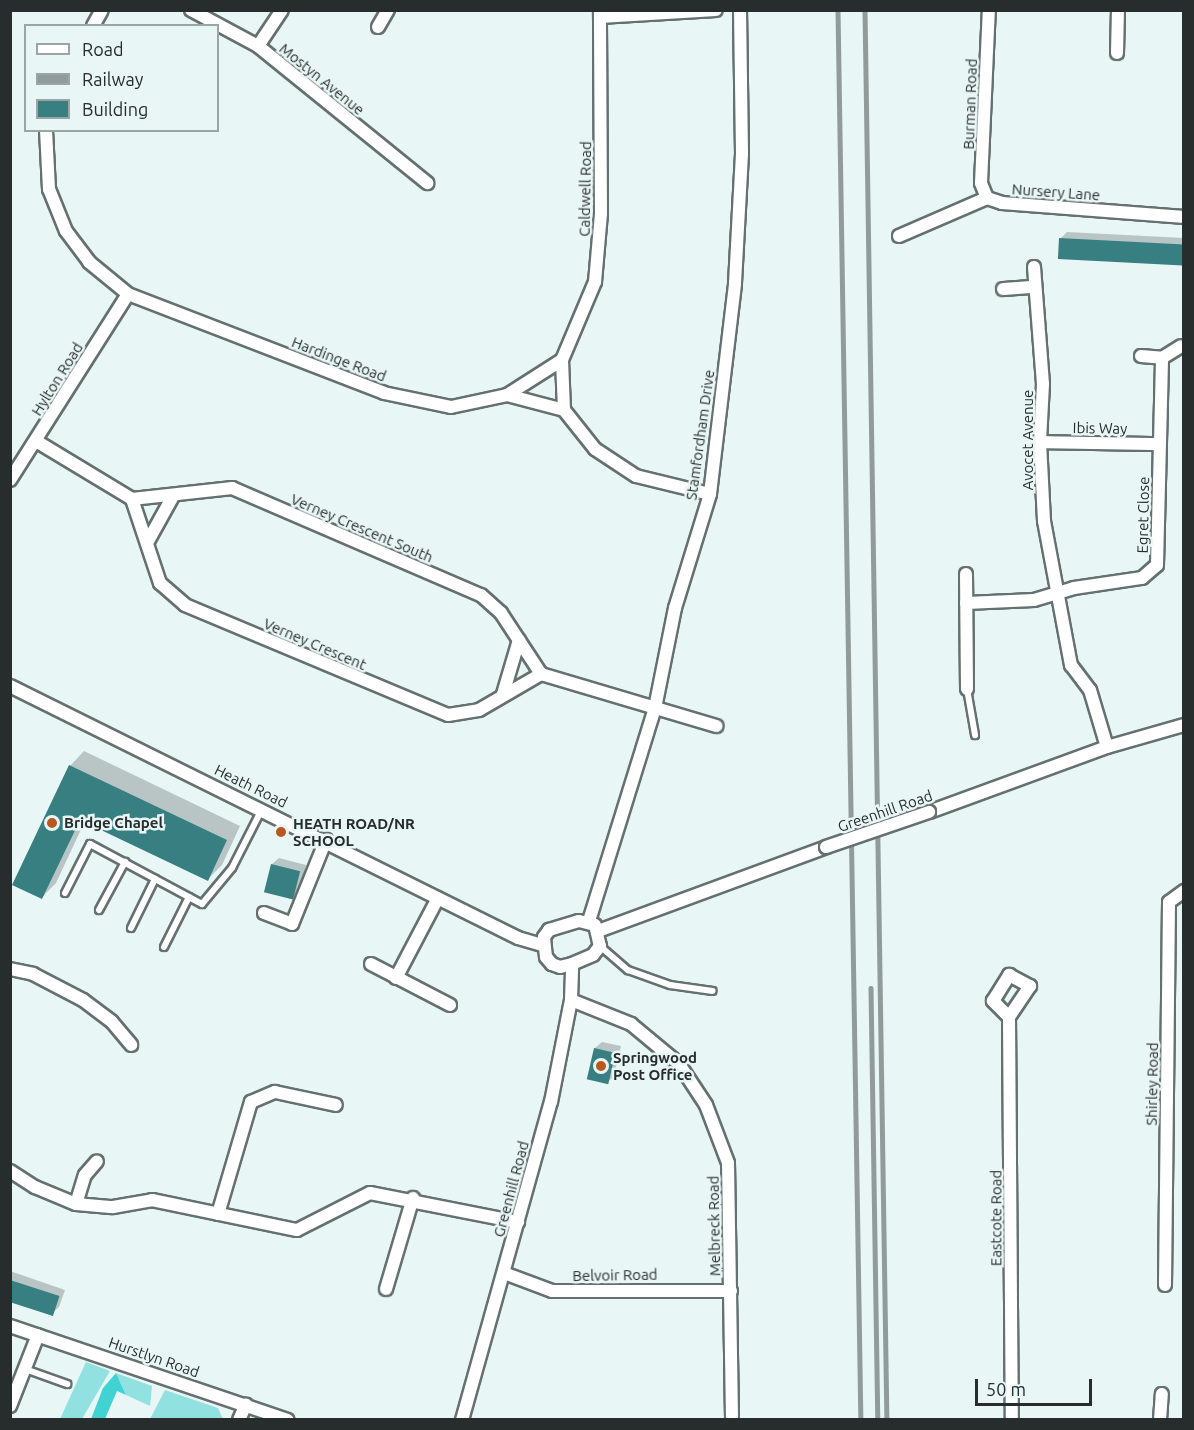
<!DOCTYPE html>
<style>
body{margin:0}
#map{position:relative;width:1194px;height:1430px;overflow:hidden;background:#e8f6f5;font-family:Ubuntu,sans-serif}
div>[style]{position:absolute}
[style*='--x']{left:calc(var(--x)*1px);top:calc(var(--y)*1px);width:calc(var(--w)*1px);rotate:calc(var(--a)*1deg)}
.green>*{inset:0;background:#91e1e1}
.forest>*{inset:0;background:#41d3d4}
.shadow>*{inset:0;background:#0003}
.building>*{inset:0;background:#377f80;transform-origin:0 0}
.roads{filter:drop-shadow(2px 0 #657070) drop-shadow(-2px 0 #657070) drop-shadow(0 2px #657070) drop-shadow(0 -2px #657070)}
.service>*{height:6px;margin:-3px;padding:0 3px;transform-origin:3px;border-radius:3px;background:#fff}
.minor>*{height:12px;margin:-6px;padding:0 6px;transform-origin:6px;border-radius:6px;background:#fff}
.rail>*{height:4.5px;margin:-2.25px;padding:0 2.25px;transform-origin:2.25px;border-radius:2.25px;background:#919b9a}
.bridges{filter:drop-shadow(2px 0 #657070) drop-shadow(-2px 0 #657070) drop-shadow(0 2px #657070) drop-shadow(0 -2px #657070)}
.minor-bridge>*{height:12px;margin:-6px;padding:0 6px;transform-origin:6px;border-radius:6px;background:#fff}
.dots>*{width:16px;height:16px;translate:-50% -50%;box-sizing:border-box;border:3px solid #e8f6f5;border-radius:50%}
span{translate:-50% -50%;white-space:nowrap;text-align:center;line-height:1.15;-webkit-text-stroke:5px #e8f6f5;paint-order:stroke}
.street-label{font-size:15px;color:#272c2c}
.poi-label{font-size:15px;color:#272c2c;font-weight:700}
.left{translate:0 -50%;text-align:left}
.frame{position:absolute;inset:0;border:12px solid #272c2c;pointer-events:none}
.legend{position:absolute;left:24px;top:24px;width:195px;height:108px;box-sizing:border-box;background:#e8f6f5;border:2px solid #9ba5a5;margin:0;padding:8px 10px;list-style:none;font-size:18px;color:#272c2c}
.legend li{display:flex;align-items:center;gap:12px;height:30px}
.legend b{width:30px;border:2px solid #9ba5a5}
.scale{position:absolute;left:975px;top:1379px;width:117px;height:27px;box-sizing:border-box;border:3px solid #272c2c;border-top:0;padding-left:8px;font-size:18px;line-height:21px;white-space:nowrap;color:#272c2c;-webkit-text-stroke:4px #e8f6f5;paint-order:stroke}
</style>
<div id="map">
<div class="green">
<i style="clip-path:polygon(86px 1362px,110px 1371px,82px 1419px,60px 1419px)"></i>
<i style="clip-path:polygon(116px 1373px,152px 1386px,150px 1406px,126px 1395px)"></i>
<i style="clip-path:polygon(165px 1390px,218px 1408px,223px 1419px,150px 1419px)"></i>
</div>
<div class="forest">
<i style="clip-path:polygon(116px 1373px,126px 1395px,117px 1391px,105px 1419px,91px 1419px,103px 1388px)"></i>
</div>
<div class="shadow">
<i style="clip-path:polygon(1067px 232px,1184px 238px,1184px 264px,1060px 239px)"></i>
<i style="clip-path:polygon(84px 751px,240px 826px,222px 865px,208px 879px,85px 821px,56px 883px,42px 897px,70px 766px)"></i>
<i style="clip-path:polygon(279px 858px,306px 865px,299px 891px,292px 898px,272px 864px)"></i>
<i style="clip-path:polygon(602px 1042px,621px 1046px,614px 1076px,607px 1083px,595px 1048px)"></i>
<i style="clip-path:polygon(10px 1271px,65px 1290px,59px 1307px,52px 1313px,10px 1299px)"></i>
</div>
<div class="building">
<i style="left:1059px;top:238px;width:125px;height:21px;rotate:3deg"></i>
<i style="clip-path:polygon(69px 765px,227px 840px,208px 881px,80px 820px,42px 899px,12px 885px)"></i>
<i style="left:271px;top:864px;width:30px;height:29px;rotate:14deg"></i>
<i style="left:594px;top:1048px;width:22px;height:32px;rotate:13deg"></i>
<i style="left:10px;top:1280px;width:52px;height:21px;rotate:18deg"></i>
</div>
<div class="roads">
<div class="service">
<i style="--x:967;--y:689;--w:47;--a:80.1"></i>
<i style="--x:65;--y:893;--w:55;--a:-63"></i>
<i style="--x:90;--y:844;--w:127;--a:28.2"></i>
<i style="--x:202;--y:904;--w:47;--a:-50.2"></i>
<i style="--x:232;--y:868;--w:66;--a:-63"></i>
<i style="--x:99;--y:910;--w:55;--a:-61.6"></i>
<i style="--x:131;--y:928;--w:55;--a:-63.9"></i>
<i style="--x:600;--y:946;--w:37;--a:41"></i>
<i style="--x:628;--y:970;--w:45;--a:19.7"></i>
<i style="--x:670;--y:985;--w:43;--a:7.9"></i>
<i style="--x:164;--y:947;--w:56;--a:-63.4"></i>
<i style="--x:25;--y:1369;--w:45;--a:19.7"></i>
</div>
<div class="minor">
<i style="--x:191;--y:10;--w:76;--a:28.2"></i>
<i style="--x:258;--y:46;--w:218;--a:39"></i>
<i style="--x:600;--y:17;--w:116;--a:-3.5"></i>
<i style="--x:93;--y:26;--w:18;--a:-61"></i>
<i style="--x:378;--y:27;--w:20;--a:-60"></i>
<i style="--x:258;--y:46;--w:43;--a:-56.3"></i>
<i style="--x:1117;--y:53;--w:43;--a:-88.7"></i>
<i style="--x:46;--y:130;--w:59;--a:87.1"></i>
<i style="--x:49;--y:189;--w:45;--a:68"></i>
<i style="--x:66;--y:231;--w:39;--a:53"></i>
<i style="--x:89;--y:262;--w:50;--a:39.4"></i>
<i style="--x:128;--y:294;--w:274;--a:21.1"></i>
<i style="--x:384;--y:393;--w:68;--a:11.8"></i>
<i style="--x:451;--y:407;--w:57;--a:-12.1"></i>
<i style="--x:507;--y:395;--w:59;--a:14.7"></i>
<i style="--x:564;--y:410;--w:50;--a:51.5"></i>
<i style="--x:595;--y:449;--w:49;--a:33.4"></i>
<i style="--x:636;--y:476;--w:76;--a:13.7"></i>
<i style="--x:987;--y:198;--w:16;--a:-112"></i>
<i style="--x:981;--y:183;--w:173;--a:-87.4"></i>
<i style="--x:899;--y:236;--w:96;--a:-23.4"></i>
<i style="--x:987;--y:198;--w:16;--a:18"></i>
<i style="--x:1002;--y:203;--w:183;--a:4.4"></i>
<i style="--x:1034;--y:267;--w:117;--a:85.6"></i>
<i style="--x:1043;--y:384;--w:58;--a:93"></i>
<i style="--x:1040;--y:442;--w:79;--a:87.1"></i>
<i style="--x:1044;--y:521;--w:147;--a:79.4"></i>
<i style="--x:1071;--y:665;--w:31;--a:53"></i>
<i style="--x:1090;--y:690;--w:59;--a:73.4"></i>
<i style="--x:1003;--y:289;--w:32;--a:-4"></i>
<i style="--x:1141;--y:356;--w:21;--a:5"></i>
<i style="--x:1162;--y:358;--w:22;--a:-32"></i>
<i style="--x:562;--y:360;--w:50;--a:87.7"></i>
<i style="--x:507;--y:395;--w:65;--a:-32.5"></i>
<i style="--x:562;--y:360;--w:85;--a:-67.1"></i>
<i style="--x:595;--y:282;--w:68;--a:-85"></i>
<i style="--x:601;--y:214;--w:204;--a:-90.3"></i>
<i style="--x:36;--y:441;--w:112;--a:31.1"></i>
<i style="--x:132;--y:499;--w:89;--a:71.6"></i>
<i style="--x:160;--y:583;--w:33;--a:41"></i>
<i style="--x:185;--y:605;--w:285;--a:22.7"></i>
<i style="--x:448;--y:715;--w:31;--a:-9"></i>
<i style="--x:479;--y:710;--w:72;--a:-30.1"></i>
<i style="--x:541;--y:674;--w:183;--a:16.5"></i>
<i style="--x:1040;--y:442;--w:120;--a:1"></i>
<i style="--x:10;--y:480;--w:220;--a:-57.6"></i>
<i style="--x:132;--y:499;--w:101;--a:-6.3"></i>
<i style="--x:232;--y:488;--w:271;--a:23.3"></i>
<i style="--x:481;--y:595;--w:27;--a:42"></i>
<i style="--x:501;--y:613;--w:73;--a:56.7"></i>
<i style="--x:147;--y:543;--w:54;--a:-61"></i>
<i style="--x:966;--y:574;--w:115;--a:89.5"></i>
<i style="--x:966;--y:603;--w:68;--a:-2.5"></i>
<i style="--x:1034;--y:600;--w:42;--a:-16.7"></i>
<i style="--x:1074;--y:588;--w:69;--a:-8.4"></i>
<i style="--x:1142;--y:578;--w:20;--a:-41"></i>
<i style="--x:1157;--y:565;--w:207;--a:-88.6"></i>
<i style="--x:10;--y:686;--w:567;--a:26.38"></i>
<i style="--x:518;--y:938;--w:26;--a:16"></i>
<i style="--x:503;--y:694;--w:56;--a:-73.5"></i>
<i style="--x:929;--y:812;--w:189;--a:-20.1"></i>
<i style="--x:1107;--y:747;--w:80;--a:-15.9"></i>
<i style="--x:264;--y:913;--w:30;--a:21"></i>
<i style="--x:292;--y:924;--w:91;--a:-68"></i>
<i style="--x:579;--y:921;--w:16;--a:14"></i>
<i style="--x:595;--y:925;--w:22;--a:77"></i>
<i style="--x:600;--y:946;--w:11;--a:128"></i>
<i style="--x:593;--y:955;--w:23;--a:157"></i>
<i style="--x:572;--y:964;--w:12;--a:166"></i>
<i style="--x:560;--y:967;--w:9;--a:-159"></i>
<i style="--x:552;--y:964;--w:9;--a:-131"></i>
<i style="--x:546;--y:957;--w:20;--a:-96"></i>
<i style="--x:544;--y:937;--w:9;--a:-54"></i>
<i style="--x:549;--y:930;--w:31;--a:-17"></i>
<i style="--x:589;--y:921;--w:223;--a:-72.8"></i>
<i style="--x:655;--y:708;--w:102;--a:-78.7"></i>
<i style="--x:675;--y:608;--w:119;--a:-72.9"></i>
<i style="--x:710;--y:494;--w:212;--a:-83.2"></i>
<i style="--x:735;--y:283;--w:130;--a:-86.9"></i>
<i style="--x:742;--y:153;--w:143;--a:-90.8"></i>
<i style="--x:598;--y:931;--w:243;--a:-20.2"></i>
<i style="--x:371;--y:964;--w:89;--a:27.4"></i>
<i style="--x:10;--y:969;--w:24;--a:12"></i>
<i style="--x:33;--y:974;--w:56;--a:27.5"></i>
<i style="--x:83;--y:1000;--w:36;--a:37"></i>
<i style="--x:112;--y:1022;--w:30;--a:50"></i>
<i style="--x:396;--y:978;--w:90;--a:-62.3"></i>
<i style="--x:571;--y:1000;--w:65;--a:21.8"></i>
<i style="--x:631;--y:1024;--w:62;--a:39.8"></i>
<i style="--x:679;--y:1064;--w:49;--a:56.6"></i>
<i style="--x:706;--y:1105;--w:62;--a:69.2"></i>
<i style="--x:728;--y:1163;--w:257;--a:89.1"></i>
<i style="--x:1009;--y:1017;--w:23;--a:-135"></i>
<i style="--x:993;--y:1001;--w:31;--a:-58"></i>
<i style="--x:1009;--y:975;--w:24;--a:28"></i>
<i style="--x:1030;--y:986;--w:37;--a:124"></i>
<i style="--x:1009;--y:1017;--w:403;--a:89.6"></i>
<i style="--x:10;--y:1171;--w:30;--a:33"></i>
<i style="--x:35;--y:1187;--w:44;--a:22.5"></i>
<i style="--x:76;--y:1204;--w:37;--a:5"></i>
<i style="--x:113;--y:1207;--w:40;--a:-10"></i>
<i style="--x:152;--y:1200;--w:148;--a:11.7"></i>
<i style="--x:297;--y:1230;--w:82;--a:-26.9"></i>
<i style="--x:370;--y:1193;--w:151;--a:11.1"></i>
<i style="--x:76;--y:1204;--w:30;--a:-73"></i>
<i style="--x:85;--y:1175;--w:18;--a:-49"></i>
<i style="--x:218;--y:1214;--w:117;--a:-73.6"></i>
<i style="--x:251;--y:1102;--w:26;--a:-23"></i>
<i style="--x:275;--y:1092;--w:62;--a:12"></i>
<i style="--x:504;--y:1273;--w:51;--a:20.6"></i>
<i style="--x:552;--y:1291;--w:179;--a:0"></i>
<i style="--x:1165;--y:1285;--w:383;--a:-89.4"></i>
<i style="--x:1169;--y:902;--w:19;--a:-36"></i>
<i style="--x:386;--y:1289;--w:95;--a:-73.5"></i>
<i style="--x:10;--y:1326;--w:293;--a:18.7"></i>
<i style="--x:10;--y:1406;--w:76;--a:-68.5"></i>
<i style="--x:239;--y:1420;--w:17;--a:-66"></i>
<i style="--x:462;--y:1420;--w:330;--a:-74.4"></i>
<i style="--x:551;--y:1102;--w:104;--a:-78.9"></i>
<i style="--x:571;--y:1000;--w:36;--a:-88"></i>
<i style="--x:1160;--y:1420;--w:26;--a:-86"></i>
</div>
</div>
<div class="rail">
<i style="--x:838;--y:10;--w:1410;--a:89.07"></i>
<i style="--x:865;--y:10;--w:1410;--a:89.11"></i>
<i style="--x:871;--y:988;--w:432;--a:89.1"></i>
</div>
<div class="bridges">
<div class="minor-bridge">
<i style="--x:826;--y:847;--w:109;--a:-18.8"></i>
</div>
</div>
<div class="dots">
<i style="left:52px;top:823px;background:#ba571f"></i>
<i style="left:281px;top:832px;background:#ba571f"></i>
<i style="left:601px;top:1066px;background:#ba571f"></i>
</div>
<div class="street-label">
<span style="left:322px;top:79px;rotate:39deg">Mostyn Avenue</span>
<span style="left:970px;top:104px;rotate:-88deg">Burman Road</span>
<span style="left:585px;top:189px;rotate:-89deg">Caldwell Road</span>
<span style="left:1056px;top:192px;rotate:4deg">Nursery Lane</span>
<span style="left:339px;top:359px;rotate:21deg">Hardinge Road</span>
<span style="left:57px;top:379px;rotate:-58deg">Hylton Road</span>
<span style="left:1100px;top:428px;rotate:1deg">Ibis Way</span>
<span style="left:700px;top:435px;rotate:-82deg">Stamfordham Drive</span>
<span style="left:1028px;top:440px;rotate:-90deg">Avocet Avenue</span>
<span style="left:1143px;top:515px;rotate:-89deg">Egret Close</span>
<span style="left:362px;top:528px;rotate:23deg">Verney Crescent South</span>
<span style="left:315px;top:644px;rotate:23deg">Verney Crescent</span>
<span style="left:251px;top:786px;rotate:26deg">Heath Road</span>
<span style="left:885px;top:811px;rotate:-19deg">Greenhill Road</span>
<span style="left:1152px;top:1084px;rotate:-89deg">Shirley Road</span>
<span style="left:511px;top:1189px;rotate:-75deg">Greenhill Road</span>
<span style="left:996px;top:1218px;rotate:-90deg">Eastcote Road</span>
<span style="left:714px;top:1226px;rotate:-91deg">Melbreck Road</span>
<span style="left:615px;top:1275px;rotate:-1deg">Belvoir Road</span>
<span style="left:154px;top:1357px;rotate:19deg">Hurstlyn Road</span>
</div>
<div class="poi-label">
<span class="left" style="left:64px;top:823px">Bridge Chapel</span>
<span class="left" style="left:293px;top:832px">HEATH ROAD/NR<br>SCHOOL</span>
<span class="left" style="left:613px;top:1066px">Springwood<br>Post Office</span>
</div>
<div class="frame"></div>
<ul class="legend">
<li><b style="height:8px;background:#fff"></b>Road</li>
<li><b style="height:8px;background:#919b9a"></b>Railway</li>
<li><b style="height:16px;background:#377f80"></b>Building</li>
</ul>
<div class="scale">50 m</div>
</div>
